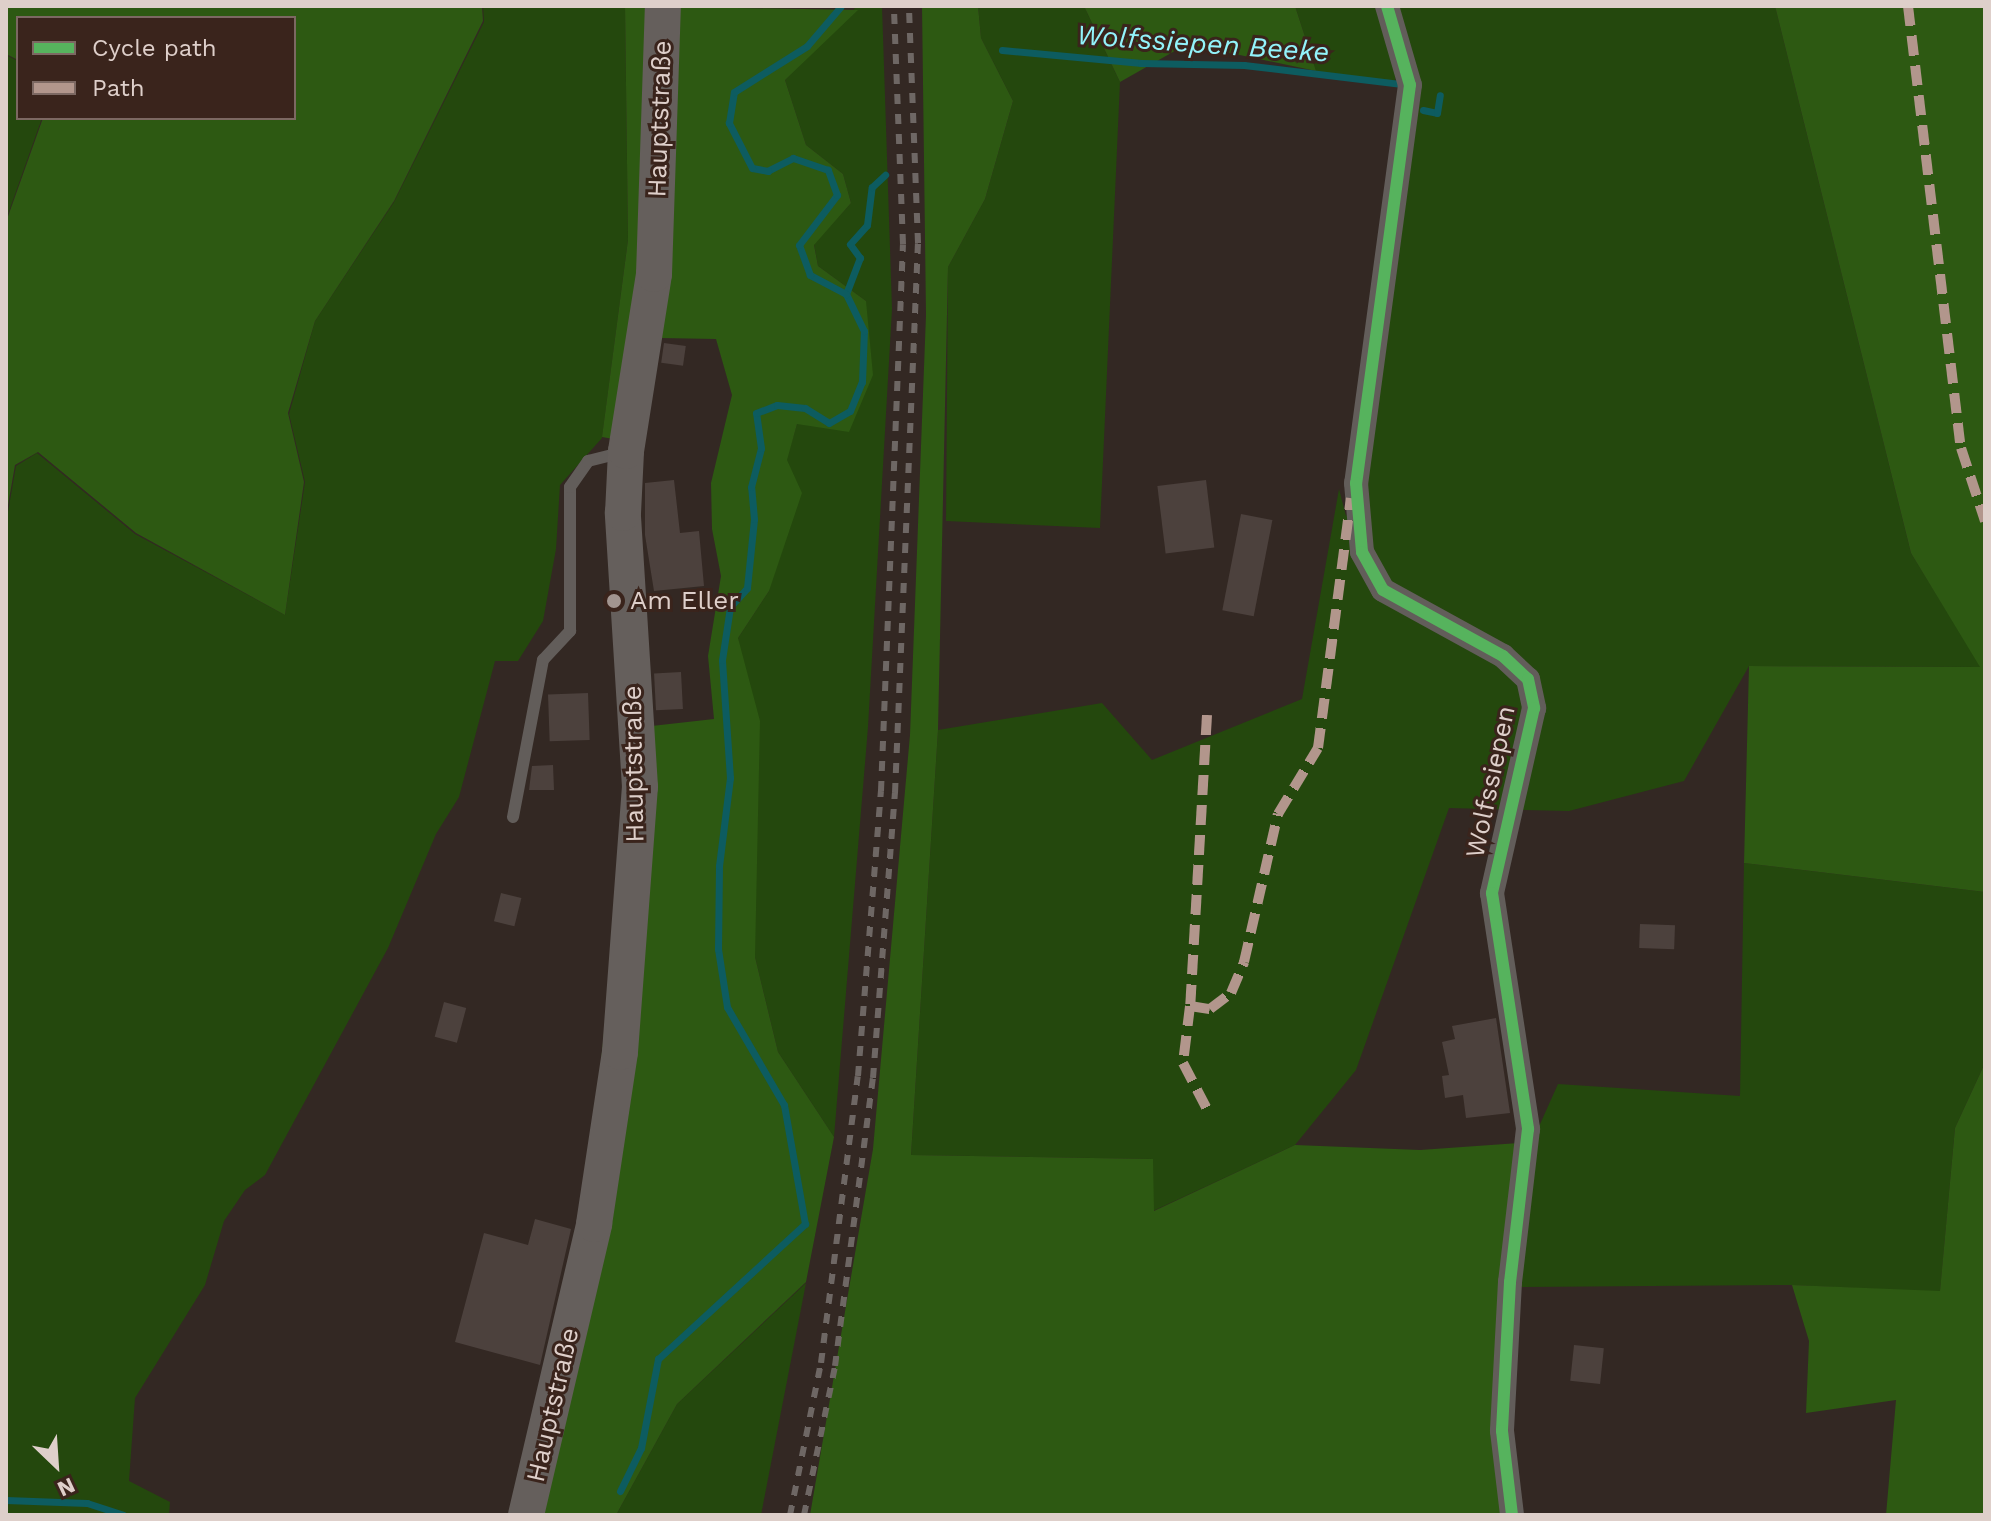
<!DOCTYPE html>
<meta charset="utf-8">
<style>
body{margin:0}
#map{position:relative;width:1991px;height:1521px;overflow:hidden;background:#332823;font-family:"Work Sans",sans-serif}
div>[style]{position:absolute}
[style*='--x']{left:calc(var(--x)*1px);top:calc(var(--y)*1px);width:calc(var(--w)*1px);rotate:calc(var(--a)*1deg)}
.green>*{inset:0;background:#24480d}
.forest>*{inset:0;background:#2d5912}
.stream>*{height:7px;margin:-3.5px;padding:0 3.5px;transform-origin:3.5px;border-radius:3.5px;background:#0d5c60}
.building>*{inset:0;background:#4c413d;transform-origin:0 0}
.service>*{height:12px;margin:-6px;padding:0 6px;transform-origin:6px;border-radius:6px;background:#625d5a}
.minor>*{height:24px;margin:-12px;padding:0 12px;transform-origin:12px;border-radius:12px;background:#625d5a}
.secondary>*{height:36px;margin:-18px;padding:0 18px;transform-origin:18px;border-radius:18px;background:#655f5c}
.rail>*{height:6px;margin-top:-3px;transform-origin:0;background:repeating-linear-gradient(90deg,#6e6764 0 10px,transparent 0 20px)}
.quiet>*{height:10px;margin-top:-5px;transform-origin:0;background:repeating-linear-gradient(90deg,#b2968c 0 20px,transparent 0 30px)}
.cycleway>*{height:12px;margin:-6px;padding:0 6px;transform-origin:6px;border-radius:6px;background:#56b35d}
.dots>*{width:22px;height:22px;translate:-50% -50%;box-sizing:border-box;border:4px solid #3a241c;border-radius:50%}
span{translate:-50% -50%;white-space:nowrap;text-align:center;line-height:1.15;-webkit-text-stroke:6px #3a241c;paint-order:stroke}
.street-label{font-size:26px;color:#decfca}
.poi-label{font-size:26px;color:#decfca}
.left{translate:0 -50%;text-align:left}
.water-label{font-size:28px;color:#92f3fa;font-style:italic}
.frame{position:absolute;inset:0;border:8px solid #decfca;pointer-events:none}
.legend{position:absolute;left:16px;top:16px;width:280px;height:104px;box-sizing:border-box;background:#3a241c;border:2px solid #7c6862;margin:0;padding:10px 14px;list-style:none;font-size:24px;color:#decfca}
.legend li{display:flex;align-items:center;gap:16px;height:40px}
.legend b{width:40px;border:2px solid #7c6862}
.north{position:absolute;left:16px;top:1425px;width:80px;height:80px;-webkit-text-stroke:6px #3a241c;paint-order:stroke;rotate:155deg;font-size:22px;font-weight:700;line-height:32px;text-align:center;color:#decfca}
.north::after{content:'';display:block;margin:auto;width:28px;height:36px;background:#decfca;clip-path:polygon(50% 0,100% 100%,50% 72%,0 100%)}
</style>
<div id="map">
<div class="green">
<i style="clip-path:polygon(483px 6px,625px 6px,628px 240px,602px 438px,560px 485px,556px 549px,543px 621px,518px 661px,495px 661px,459px 797px,436px 834px,388px 948px,265px 1175px,245px 1190px,224px 1221px,205px 1285px,135px 1398px,129px 1481px,170px 1502px,169px 1515px,6px 1515px,6px 523px,16px 466px,37px 453px,135px 534px,285px 615px,305px 482px,289px 414px,315px 321px,394px 202px,484px 22px)"></i>
<i style="clip-path:polygon(857px 6px,882px 6px,892px 309px,868px 727px,834px 1137px,778px 1052px,755px 957px,755px 853px,738px 638px,769px 591px,786px 460px,797px 424px,866px 301px,818px 266px,814px 244px,851px 203px,843px 174px,806px 145px,785px 80px)"></i>
<i style="clip-path:polygon(978px 6px,1084px 6px,1120px 82px,1100px 528px,946px 521px,948px 267px,985px 199px,1013px 101px,981px 38px)"></i>
<i style="clip-path:polygon(1295px 6px,1375px 6px,1396px 61px,1395px 87px,1316px 71px)"></i>
<i style="clip-path:polygon(1395px 6px,1775px 6px,1911px 553px,1981px 667px,1749px 666px,1684px 781px,1569px 811px,1449px 808px,1356px 1070px,1295px 1145px,1153px 1211px,1153px 1159px,911px 1155px,938px 730px,1102px 703px,1152px 760px,1302px 699px,1339px 489px,1346px 516px,1365px 492px,1416px 71px)"></i>
<i style="clip-path:polygon(6px 55px,18px 61px,18px 118px,42px 118px,6px 220px)"></i>
<i style="clip-path:polygon(1744px 863px,1985px 892px,1985px 1063px,1955px 1128px,1940px 1292px,1792px 1285px,1517px 1287px,1532px 1142px,1558px 1084px,1740px 1096px)"></i>
<i style="clip-path:polygon(806px 1283px,761px 1515px,616px 1515px,677px 1404px)"></i>
</div>
<div class="forest">
<i style="clip-path:polygon(6px 6px,482px 6px,483px 21px,394px 201px,315px 321px,288px 413px,304px 482px,285px 615px,136px 533px,38px 452px,15px 465px,6px 517px,6px 222px,43px 118px,294px 118px,294px 18px,18px 18px,18px 60px,6px 54px)"></i>
<i style="clip-path:polygon(625px 6px,858px 10px,785px 80px,806px 145px,843px 174px,851px 203px,814px 245px,818px 266px,866px 301px,873px 375px,849px 432px,797px 424px,787px 460px,802px 493px,769px 591px,738px 638px,760px 721px,755px 957px,778px 1052px,834px 1137px,806px 1282px,677px 1404px,616px 1515px,514px 1515px,585px 1217px,629px 790px,625px 729px,714px 719px,708px 656px,721px 576px,712px 529px,711px 483px,732px 395px,716px 339px,660px 338px,636px 443px,602px 437px,628px 240px)"></i>
<i style="clip-path:polygon(922px 6px,978px 6px,981px 38px,1013px 101px,985px 199px,948px 267px,938px 730px,911px 1155px,1153px 1159px,1154px 1211px,1295px 1145px,1420px 1150px,1532px 1142px,1517px 1287px,1506px 1515px,810px 1515px,873px 1149px,910px 735px,926px 315px)"></i>
<i style="clip-path:polygon(1084px 6px,1295px 6px,1316px 71px,1187px 44px,1120px 82px)"></i>
<i style="clip-path:polygon(1775px 6px,1985px 6px,1985px 892px,1744px 863px,1749px 666px,1980px 667px,1911px 553px)"></i>
<i style="clip-path:polygon(1985px 1063px,1985px 1515px,1886px 1515px,1896px 1400px,1806px 1413px,1809px 1341px,1792px 1285px,1940px 1291px,1955px 1128px)"></i>
</div>
<div class="stream">
<i style="--x:1002;--y:50;--w:140;--a:5.3"></i>
<i style="--x:1141;--y:63;--w:103;--a:1.1"></i>
<i style="--x:1244;--y:65;--w:157;--a:6.9"></i>
<i style="--x:1423;--y:110;--w:14;--a:12"></i>
<i style="--x:1437;--y:113;--w:18;--a:-81"></i>
<i style="--x:846;--y:294;--w:39;--a:-69"></i>
<i style="--x:860;--y:258;--w:17;--a:-126"></i>
<i style="--x:850;--y:244;--w:25;--a:-48"></i>
<i style="--x:867;--y:225;--w:38;--a:-83"></i>
<i style="--x:872;--y:187;--w:18;--a:-43"></i>
<i style="--x:620;--y:1491;--w:48;--a:-64"></i>
<i style="--x:641;--y:1448;--w:91;--a:-79.2"></i>
<i style="--x:658;--y:1359;--w:200;--a:-42.6"></i>
<i style="--x:805;--y:1224;--w:121;--a:-100"></i>
<i style="--x:784;--y:1105;--w:113;--a:-120.2"></i>
<i style="--x:727;--y:1007;--w:59;--a:-98.8"></i>
<i style="--x:718;--y:949;--w:83;--a:-89.3"></i>
<i style="--x:719;--y:866;--w:89;--a:-82.9"></i>
<i style="--x:730;--y:778;--w:118;--a:-93.9"></i>
<i style="--x:722;--y:660;--w:54;--a:-81.4"></i>
<i style="--x:730;--y:607;--w:25;--a:-48"></i>
<i style="--x:747;--y:588;--w:69;--a:-84.2"></i>
<i style="--x:754;--y:519;--w:32;--a:-95"></i>
<i style="--x:751;--y:487;--w:40;--a:-75.6"></i>
<i style="--x:761;--y:448;--w:35;--a:-98"></i>
<i style="--x:756;--y:413;--w:22;--a:-21"></i>
<i style="--x:777;--y:405;--w:28;--a:6"></i>
<i style="--x:805;--y:408;--w:28;--a:32"></i>
<i style="--x:829;--y:423;--w:24;--a:-30"></i>
<i style="--x:850;--y:411;--w:31;--a:-68"></i>
<i style="--x:862;--y:382;--w:51;--a:-87.8"></i>
<i style="--x:864;--y:331;--w:41;--a:-115.9"></i>
<i style="--x:846;--y:294;--w:41;--a:-152.2"></i>
<i style="--x:810;--y:275;--w:32;--a:-110"></i>
<i style="--x:799;--y:245;--w:63;--a:-52.8"></i>
<i style="--x:837;--y:195;--w:27;--a:-110"></i>
<i style="--x:828;--y:170;--w:37;--a:-161"></i>
<i style="--x:793;--y:158;--w:28;--a:153"></i>
<i style="--x:768;--y:171;--w:16;--a:-169"></i>
<i style="--x:752;--y:168;--w:51;--a:-117.1"></i>
<i style="--x:729;--y:123;--w:31;--a:-81"></i>
<i style="--x:734;--y:92;--w:86;--a:-32.2"></i>
<i style="--x:807;--y:46;--w:52;--a:-49.6"></i>
<i style="--x:6;--y:1500;--w:81;--a:2.1"></i>
<i style="--x:87;--y:1503;--w:38;--a:18"></i>
</div>
<div class="building">
<i style="left:664px;top:343px;width:22px;height:20px;rotate:8deg"></i>
<i style="clip-path:polygon(674px 480px,680px 533px,699px 531px,704px 586px,654px 591px,645px 535px,645px 483px)"></i>
<i style="left:1206px;top:480px;width:68px;height:49px;rotate:83deg"></i>
<i style="left:1241px;top:514px;width:32px;height:98px;rotate:11deg"></i>
<i style="left:681px;top:672px;width:37px;height:27px;rotate:87deg"></i>
<i style="left:588px;top:693px;width:47px;height:40px;rotate:88deg"></i>
<i style="clip-path:polygon(553px 765px,554px 790px,529px 790px,532px 766px)"></i>
<i style="left:501px;top:893px;width:21px;height:29px;rotate:14deg"></i>
<i style="left:1640px;top:924px;width:35px;height:24px;rotate:2deg"></i>
<i style="left:444px;top:1002px;width:23px;height:36px;rotate:15deg"></i>
<i style="clip-path:polygon(1496px 1018px,1510px 1113px,1466px 1118px,1463px 1095px,1445px 1098px,1442px 1076px,1449px 1075px,1442px 1042px,1455px 1039px,1452px 1026px)"></i>
<i style="clip-path:polygon(535px 1219px,571px 1229px,540px 1365px,455px 1342px,484px 1233px,528px 1245px)"></i>
<i style="left:1574px;top:1345px;width:30px;height:36px;rotate:6deg"></i>
</div>
<div class="service">
<i style="--x:513;--y:817;--w:160;--a:-79.2"></i>
<i style="--x:543;--y:660;--w:40;--a:-47"></i>
<i style="--x:570;--y:631;--w:144;--a:-90"></i>
<i style="--x:570;--y:487;--w:32;--a:-55"></i>
<i style="--x:588;--y:461;--w:36;--a:-14"></i>
</div>
<div class="minor">
<i style="--x:1387;--y:6;--w:82;--a:73.8"></i>
<i style="--x:1410;--y:85;--w:402;--a:97.7"></i>
<i style="--x:1356;--y:483;--w:69;--a:85"></i>
<i style="--x:1362;--y:552;--w:43;--a:61.1"></i>
<i style="--x:1383;--y:590;--w:137;--a:28.8"></i>
<i style="--x:1503;--y:656;--w:34;--a:43"></i>
<i style="--x:1528;--y:679;--w:30;--a:78"></i>
<i style="--x:1534;--y:708;--w:190;--a:102.8"></i>
<i style="--x:1492;--y:893;--w:239;--a:81.3"></i>
<i style="--x:1528;--y:1129;--w:154;--a:96.7"></i>
<i style="--x:1510;--y:1282;--w:149;--a:93.1"></i>
<i style="--x:1502;--y:1431;--w:85;--a:83.2"></i>
</div>
<div class="secondary">
<i style="--x:526;--y:1515;--w:299;--a:-76.8"></i>
<i style="--x:594;--y:1224;--w:174;--a:-81.4"></i>
<i style="--x:620;--y:1052;--w:266;--a:-85.7"></i>
<i style="--x:640;--y:787;--w:275;--a:-93.6"></i>
<i style="--x:623;--y:513;--w:62;--a:-87.2"></i>
<i style="--x:626;--y:451;--w:179;--a:-81"></i>
<i style="--x:654;--y:274;--w:268;--a:-88.1"></i>
</div>
<div class="rail">
<i style="--x:790;--y:1515;--w:155;--a:-78.5"></i>
<i style="--x:821;--y:1363;--w:289;--a:-82.7"></i>
<i style="--x:858;--y:1076;--w:286;--a:-85.4"></i>
<i style="--x:881;--y:791;--w:547;--a:-87.7"></i>
<i style="--x:903;--y:244;--w:238;--a:-92.2"></i>
<i style="--x:804;--y:1515;--w:152;--a:-78.2"></i>
<i style="--x:835;--y:1366;--w:290;--a:-82.5"></i>
<i style="--x:873;--y:1078;--w:286;--a:-85.6"></i>
<i style="--x:895;--y:793;--w:550;--a:-87.61"></i>
<i style="--x:918;--y:243;--w:237;--a:-92.2"></i>
</div>
<div class="quiet">
<i style="--x:1908;--y:6;--w:445;--a:83.2"></i>
<i style="--x:1961;--y:448;--w:77;--a:71.8"></i>
<i style="--x:1207;--y:715;--w:291;--a:93.3"></i>
<i style="--x:1190;--y:1006;--w:20;--a:9"></i>
<i style="--x:1210;--y:1009;--w:26;--a:-37"></i>
<i style="--x:1231;--y:993;--w:34;--a:-67"></i>
<i style="--x:1244;--y:962;--w:152;--a:-77.1"></i>
<i style="--x:1278;--y:814;--w:77;--a:-58.8"></i>
<i style="--x:1318;--y:748;--w:252;--a:-82.5"></i>
<i style="--x:1190;--y:1006;--w:57;--a:97"></i>
<i style="--x:1183;--y:1063;--w:56;--a:62.5"></i>
</div>
<div class="cycleway">
<i style="--x:1387;--y:6;--w:82;--a:73.8"></i>
<i style="--x:1410;--y:85;--w:402;--a:97.7"></i>
<i style="--x:1356;--y:483;--w:69;--a:85"></i>
<i style="--x:1362;--y:552;--w:43;--a:61.1"></i>
<i style="--x:1383;--y:590;--w:137;--a:28.8"></i>
<i style="--x:1503;--y:656;--w:34;--a:43"></i>
<i style="--x:1528;--y:679;--w:30;--a:78"></i>
<i style="--x:1534;--y:708;--w:190;--a:102.8"></i>
<i style="--x:1492;--y:893;--w:239;--a:81.3"></i>
<i style="--x:1528;--y:1129;--w:154;--a:96.7"></i>
<i style="--x:1510;--y:1282;--w:149;--a:93.1"></i>
<i style="--x:1502;--y:1431;--w:85;--a:83.2"></i>
</div>
<div class="dots">
<i style="left:614px;top:601px;background:#a29590"></i>
</div>
<div class="street-label">
<span style="left:660px;top:119px;rotate:-88deg">Hauptstraße</span>
<span style="left:634px;top:764px;rotate:-91deg">Hauptstraße</span>
<span style="left:1491px;top:782px;rotate:-78deg">Wolfssiepen</span>
<span style="left:553px;top:1405px;rotate:-77deg">Hauptstraße</span>
</div>
<div class="poi-label">
<span class="left" style="left:630px;top:601px">Am Eller</span>
</div>
<div class="water-label">
<span style="left:1203px;top:44px;rotate:4deg">Wolfssiepen Beeke</span>
</div>
<div class="frame"></div>
<ul class="legend">
<li><b style="height:10px;background:#56b35d"></b>Cycle path</li>
<li><b style="height:10px;background:#b2968c"></b>Path</li>
</ul>
<div class="north">N</div>
</div>
